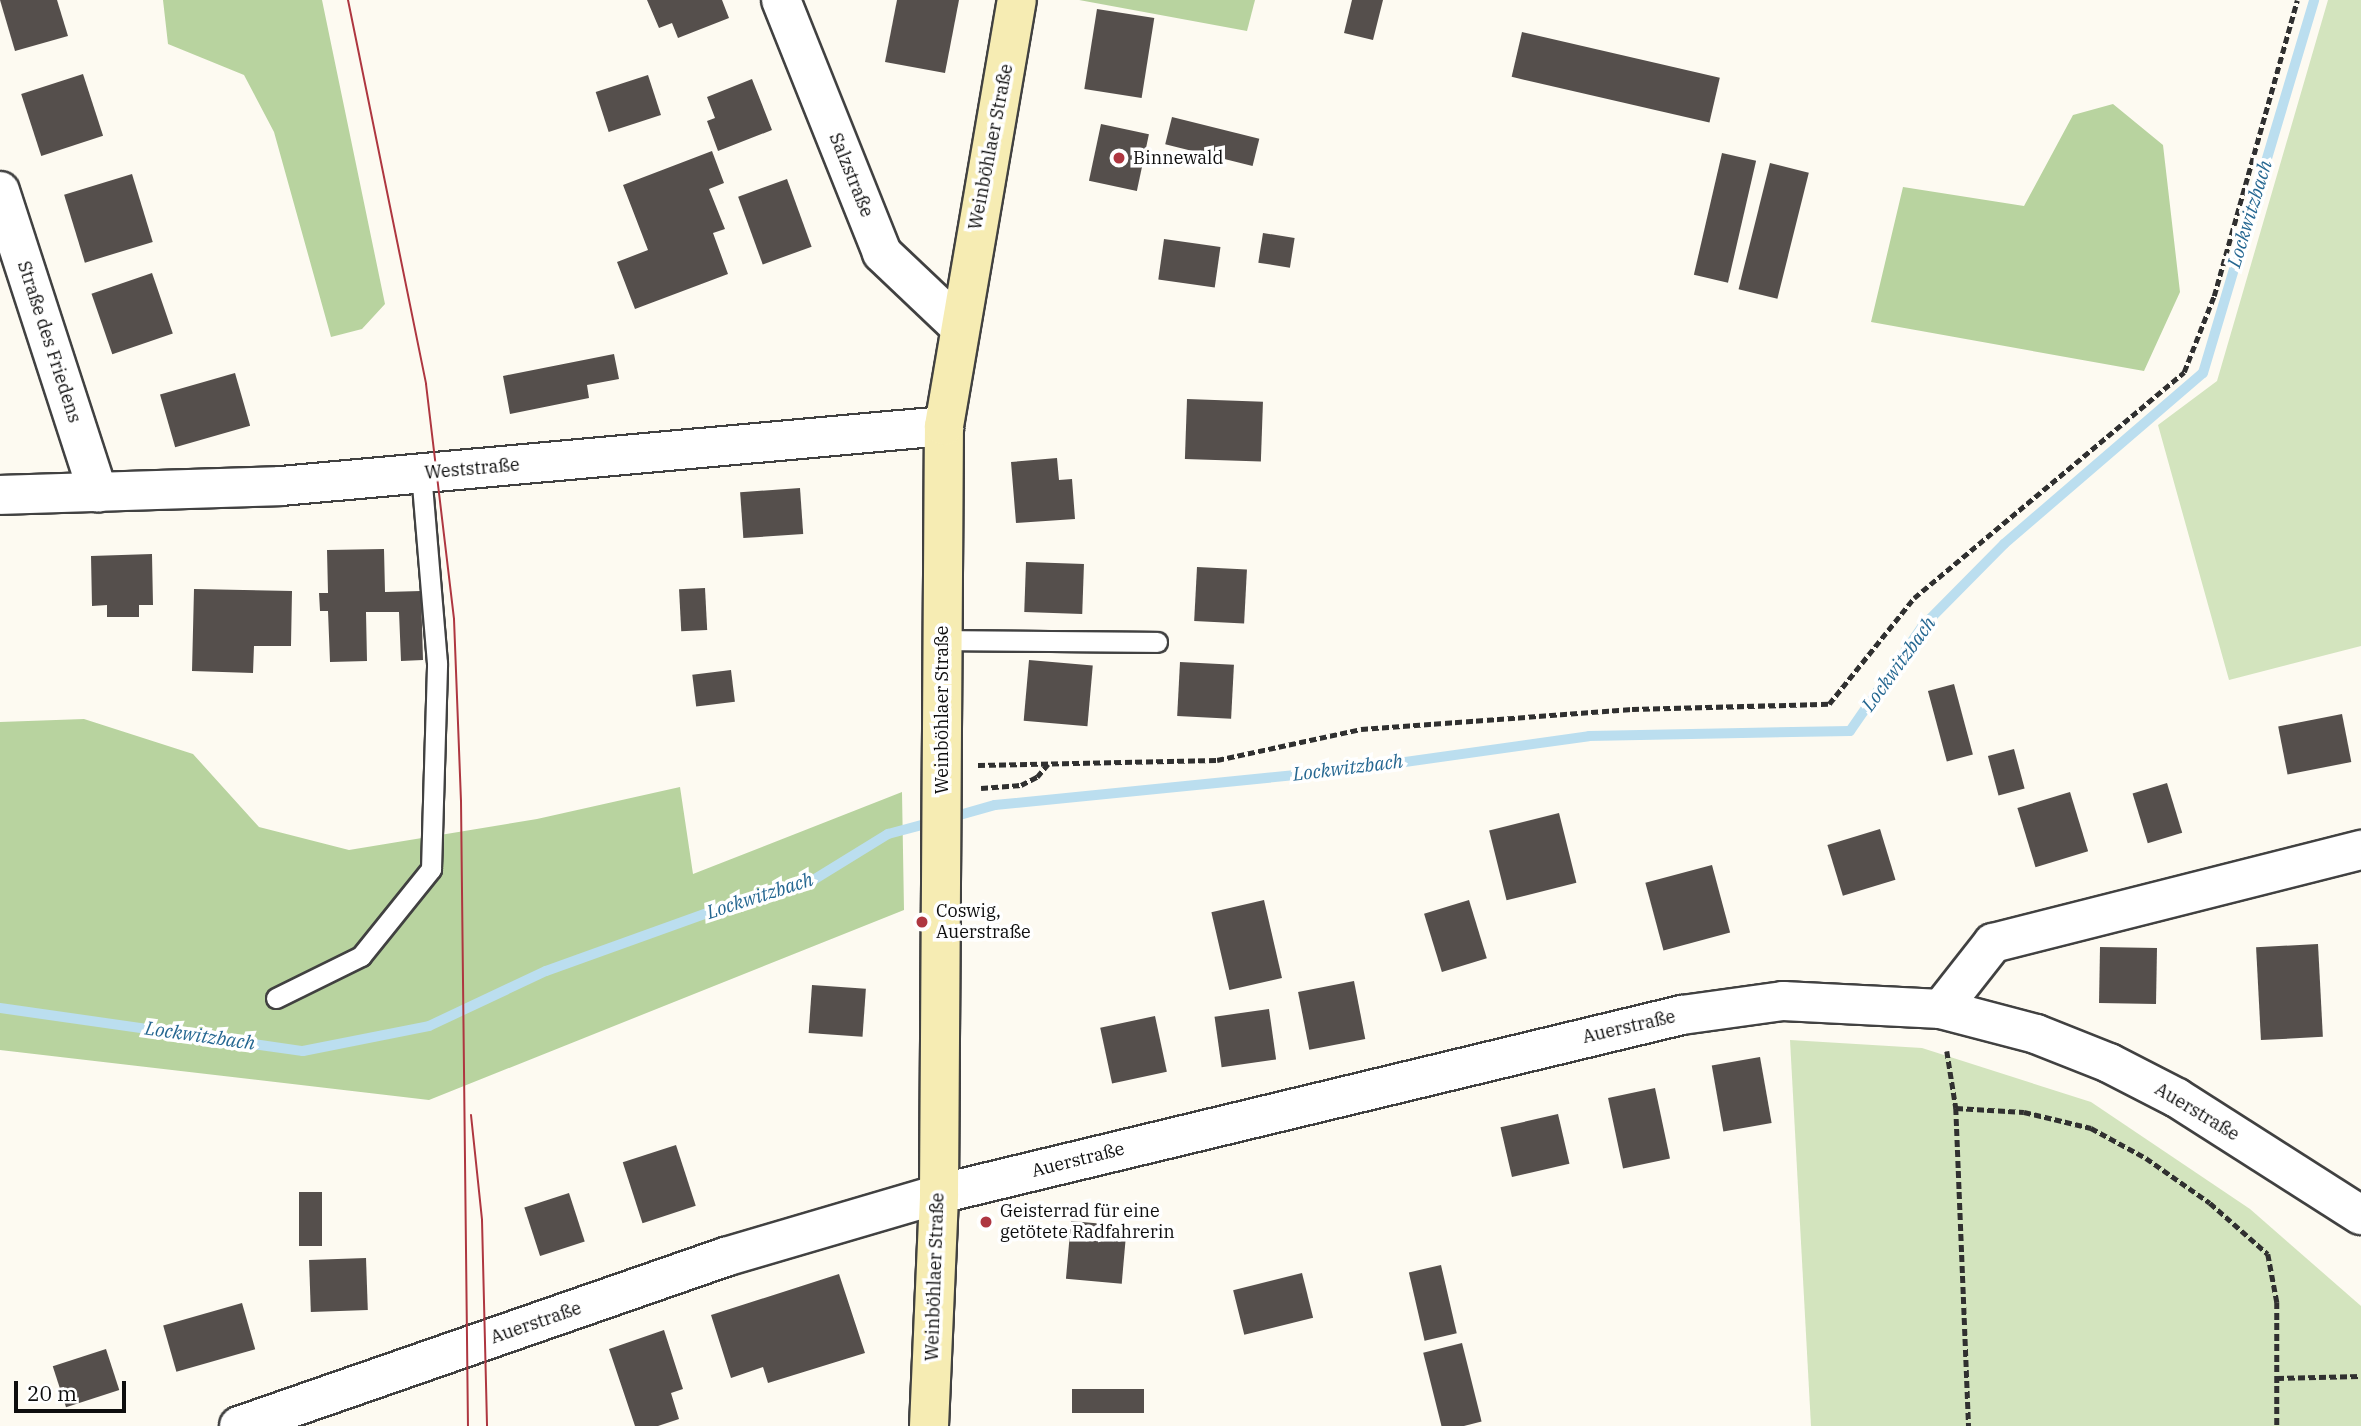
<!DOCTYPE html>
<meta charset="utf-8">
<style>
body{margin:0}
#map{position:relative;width:2361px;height:1426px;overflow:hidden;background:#fdfaf1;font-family:"IBM Plex Serif",serif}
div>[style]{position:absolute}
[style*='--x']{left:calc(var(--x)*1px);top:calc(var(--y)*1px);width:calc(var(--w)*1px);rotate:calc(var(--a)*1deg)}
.green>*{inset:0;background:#d3e4be}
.forest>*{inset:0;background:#b8d39f}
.stream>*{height:10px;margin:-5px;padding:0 5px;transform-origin:5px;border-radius:5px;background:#bbdeef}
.building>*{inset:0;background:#554f4c;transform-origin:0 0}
.path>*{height:4.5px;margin-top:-2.25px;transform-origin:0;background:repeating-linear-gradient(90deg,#303030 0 7px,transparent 0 10.5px)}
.roads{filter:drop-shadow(2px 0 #414141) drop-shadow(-2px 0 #414141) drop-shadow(0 2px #414141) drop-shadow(0 -2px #414141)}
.service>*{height:19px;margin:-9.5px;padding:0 9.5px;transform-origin:9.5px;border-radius:9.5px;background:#fff}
.minor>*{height:38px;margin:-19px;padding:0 19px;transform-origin:19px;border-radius:19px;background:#fff}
.tertiary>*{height:38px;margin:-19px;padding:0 19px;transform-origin:19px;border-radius:19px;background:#fff}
.secondary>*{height:38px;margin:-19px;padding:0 19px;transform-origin:19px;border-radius:19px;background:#f6ecb3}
.tram>*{height:2px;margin:-1px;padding:0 1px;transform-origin:1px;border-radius:1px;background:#ae3640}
.dots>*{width:19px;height:19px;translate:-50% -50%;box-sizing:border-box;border:4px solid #fff;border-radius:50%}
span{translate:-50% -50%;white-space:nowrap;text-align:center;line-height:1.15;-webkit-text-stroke:7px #fff;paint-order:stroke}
.street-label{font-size:18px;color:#0e0e0e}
.poi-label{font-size:18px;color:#0e0e0e}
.left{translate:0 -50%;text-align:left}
.water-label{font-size:19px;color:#256791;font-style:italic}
.scale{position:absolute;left:14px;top:1381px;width:112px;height:32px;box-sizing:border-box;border:4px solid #0e0e0e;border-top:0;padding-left:9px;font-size:21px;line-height:24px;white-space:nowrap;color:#0e0e0e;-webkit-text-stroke:5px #fff;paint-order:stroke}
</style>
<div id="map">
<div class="green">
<i style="clip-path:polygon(2328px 0,2361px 0,2361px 646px,2229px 680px,2158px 425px,2217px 381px)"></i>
<i style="clip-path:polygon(1790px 1040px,1922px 1048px,2091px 1102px,2250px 1209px,2361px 1306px,2361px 1426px,1811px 1426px)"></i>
</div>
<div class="forest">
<i style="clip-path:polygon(163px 0,322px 0,385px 304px,362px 329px,331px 337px,274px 132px,244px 75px,168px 44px)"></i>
<i style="clip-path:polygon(1079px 0,1255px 0,1247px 31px)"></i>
<i style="clip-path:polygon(2113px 104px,2163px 145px,2180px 292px,2144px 371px,1871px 322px,1903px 187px,2024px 206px,2073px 115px)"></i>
<i style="clip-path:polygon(84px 719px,193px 754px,259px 827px,349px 850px,537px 819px,680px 787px,693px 874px,902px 792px,904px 910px,429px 1100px,0 1050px,0 722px)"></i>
</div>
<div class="stream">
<i style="--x:949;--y:818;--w:48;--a:-15.8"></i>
<i style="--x:995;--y:805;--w:355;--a:-5.7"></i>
<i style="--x:1348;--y:770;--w:243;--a:-8"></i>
<i style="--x:1589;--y:736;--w:261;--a:-1.1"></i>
<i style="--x:1850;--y:731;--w:126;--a:-55.3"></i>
<i style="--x:1922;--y:627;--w:117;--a:-45.3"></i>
<i style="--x:2004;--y:544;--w:262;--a:-40.7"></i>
<i style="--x:2203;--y:373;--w:389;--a:-73.4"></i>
<i style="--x:0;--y:1008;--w:306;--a:8.1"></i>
<i style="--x:303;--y:1051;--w:128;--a:-11.2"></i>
<i style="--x:429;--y:1026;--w:129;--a:-25.2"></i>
<i style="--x:546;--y:971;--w:192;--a:-19.8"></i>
<i style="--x:727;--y:906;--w:86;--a:-16.1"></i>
<i style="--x:810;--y:882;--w:92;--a:-31.6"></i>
<i style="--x:888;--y:834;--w:47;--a:-14.9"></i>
</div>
<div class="building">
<i style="clip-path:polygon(0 0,57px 0,68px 36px,15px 51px)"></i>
<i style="clip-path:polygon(647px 0,722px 0,729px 18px,678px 38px,672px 23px,659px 28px)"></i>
<i style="clip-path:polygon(897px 0,959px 0,945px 73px,885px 62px)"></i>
<i style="clip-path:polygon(1352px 0,1383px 0,1373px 40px,1344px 33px)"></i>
<i style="left:1097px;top:9px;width:58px;height:81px;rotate:9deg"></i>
<i style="left:1522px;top:32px;width:203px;height:46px;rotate:13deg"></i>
<i style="left:83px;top:74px;width:65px;height:65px;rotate:72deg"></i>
<i style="left:648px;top:75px;width:42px;height:55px;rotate:72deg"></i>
<i style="clip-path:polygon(752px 79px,772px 130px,718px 151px,707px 121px,715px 118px,707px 97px)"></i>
<i style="left:1172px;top:117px;width:90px;height:28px;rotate:14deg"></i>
<i style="left:1101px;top:124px;width:49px;height:58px;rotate:12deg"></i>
<i style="clip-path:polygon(712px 151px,724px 183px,709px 189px,725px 229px,713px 233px,728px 274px,635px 309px,617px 262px,648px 250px,623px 185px)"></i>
<i style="left:1722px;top:153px;width:35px;height:125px;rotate:13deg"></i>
<i style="left:1770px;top:163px;width:40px;height:130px;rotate:14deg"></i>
<i style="left:132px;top:174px;width:71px;height:71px;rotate:73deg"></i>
<i style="left:787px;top:179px;width:72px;height:52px;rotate:70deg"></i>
<i style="left:1263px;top:233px;width:32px;height:30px;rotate:9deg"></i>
<i style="left:1164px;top:239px;width:57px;height:41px;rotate:8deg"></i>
<i style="left:152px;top:273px;width:64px;height:64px;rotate:71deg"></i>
<i style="clip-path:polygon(614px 354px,619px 379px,587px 385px,589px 398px,510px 414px,503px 376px)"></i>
<i style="left:235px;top:373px;width:55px;height:78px;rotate:74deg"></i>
<i style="left:1187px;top:399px;width:76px;height:60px;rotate:2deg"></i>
<i style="clip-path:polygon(1057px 458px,1059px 480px,1072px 479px,1075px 519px,1016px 523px,1011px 462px)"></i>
<i style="left:800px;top:488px;width:46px;height:60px;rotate:86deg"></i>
<i style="clip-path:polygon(384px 549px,385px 592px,421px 591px,423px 660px,401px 661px,399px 612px,366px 612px,367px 661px,330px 662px,328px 611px,320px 611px,319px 593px,328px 593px,327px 550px)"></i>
<i style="clip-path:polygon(152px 554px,153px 605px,139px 605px,139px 617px,107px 617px,107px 605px,92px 606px,91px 556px)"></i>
<i style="left:1026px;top:562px;width:58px;height:50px;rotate:2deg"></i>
<i style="left:1197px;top:567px;width:50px;height:54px;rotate:3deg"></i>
<i style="left:705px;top:588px;width:42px;height:26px;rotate:87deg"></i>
<i style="clip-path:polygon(194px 589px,292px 591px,291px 646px,254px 646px,253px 673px,192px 671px)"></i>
<i style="left:1029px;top:660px;width:64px;height:61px;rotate:5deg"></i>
<i style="left:1180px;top:662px;width:54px;height:54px;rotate:3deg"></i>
<i style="left:731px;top:670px;width:32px;height:39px;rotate:83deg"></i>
<i style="left:1954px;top:684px;width:73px;height:27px;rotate:75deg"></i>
<i style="left:2342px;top:714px;width:49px;height:65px;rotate:79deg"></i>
<i style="left:2014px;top:749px;width:41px;height:27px;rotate:75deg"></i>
<i style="left:2167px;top:783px;width:52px;height:36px;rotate:73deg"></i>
<i style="left:2070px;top:792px;width:62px;height:55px;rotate:73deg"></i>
<i style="left:1559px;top:813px;width:72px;height:72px;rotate:76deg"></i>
<i style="left:1880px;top:829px;width:53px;height:55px;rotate:73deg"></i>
<i style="left:1712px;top:865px;width:70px;height:69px;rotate:75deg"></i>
<i style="left:1264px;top:900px;width:80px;height:54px;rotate:77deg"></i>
<i style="left:1469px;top:900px;width:61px;height:47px;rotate:73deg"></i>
<i style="left:2318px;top:944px;width:93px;height:62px;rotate:87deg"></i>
<i style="left:2100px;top:947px;width:57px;height:56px;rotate:1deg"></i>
<i style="left:1354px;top:981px;width:59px;height:57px;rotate:79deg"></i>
<i style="left:812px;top:985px;width:54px;height:48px;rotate:4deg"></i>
<i style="left:1269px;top:1009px;width:51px;height:55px;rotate:82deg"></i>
<i style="left:1155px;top:1016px;width:57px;height:56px;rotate:78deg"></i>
<i style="left:1760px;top:1057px;width:67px;height:49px;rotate:80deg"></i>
<i style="left:1655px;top:1088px;width:72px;height:48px;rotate:78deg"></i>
<i style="left:1558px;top:1114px;width:51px;height:59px;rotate:77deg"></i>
<i style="left:676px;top:1145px;width:64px;height:56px;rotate:72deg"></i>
<i style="left:299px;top:1192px;width:23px;height:54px"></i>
<i style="left:569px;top:1193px;width:51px;height:47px;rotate:72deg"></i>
<i style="left:1071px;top:1221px;width:56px;height:58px;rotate:5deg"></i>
<i style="left:366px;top:1258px;width:52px;height:57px;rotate:88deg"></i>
<i style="left:1441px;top:1265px;width:70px;height:33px;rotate:77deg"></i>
<i style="left:1302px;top:1273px;width:46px;height:71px;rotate:76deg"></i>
<i style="clip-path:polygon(839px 1274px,865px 1353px,768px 1383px,763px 1367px,731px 1378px,711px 1315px)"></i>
<i style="left:242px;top:1303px;width:48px;height:82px;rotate:74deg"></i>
<i style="clip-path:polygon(664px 1330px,683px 1389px,671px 1393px,679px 1419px,658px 1426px,635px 1426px,609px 1349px)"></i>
<i style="left:1462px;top:1343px;width:81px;height:40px;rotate:76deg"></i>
<i style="left:106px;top:1349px;width:43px;height:56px;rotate:72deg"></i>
<i style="left:1072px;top:1389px;width:72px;height:24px"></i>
</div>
<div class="path">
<i style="--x:978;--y:765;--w:239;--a:-1.2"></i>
<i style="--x:1217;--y:760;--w:147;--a:-12.1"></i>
<i style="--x:1361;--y:729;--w:272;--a:-4.2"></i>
<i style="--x:1632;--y:709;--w:197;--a:-1.5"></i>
<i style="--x:1829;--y:704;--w:136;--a:-51.3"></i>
<i style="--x:1914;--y:598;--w:352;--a:-39.9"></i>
<i style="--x:2184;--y:372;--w:82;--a:-68.5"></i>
<i style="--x:2214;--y:296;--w:307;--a:-74.3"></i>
<i style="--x:981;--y:788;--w:40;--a:-4.3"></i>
<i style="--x:1021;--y:785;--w:18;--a:-27"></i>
<i style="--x:1037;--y:777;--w:17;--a:-50"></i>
<i style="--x:1947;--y:1051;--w:58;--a:81"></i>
<i style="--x:1956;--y:1108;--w:68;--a:3.4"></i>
<i style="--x:2024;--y:1112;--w:69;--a:13.4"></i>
<i style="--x:2091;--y:1128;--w:63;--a:28.6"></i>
<i style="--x:2146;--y:1158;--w:78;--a:35.1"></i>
<i style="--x:2210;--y:1203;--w:77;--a:41.3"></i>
<i style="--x:2268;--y:1254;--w:49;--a:79.4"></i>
<i style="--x:2277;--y:1302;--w:124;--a:90"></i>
<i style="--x:1956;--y:1108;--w:318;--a:87.7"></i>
<i style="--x:2277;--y:1378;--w:84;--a:-1.4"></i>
</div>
<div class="roads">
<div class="service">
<i style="--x:943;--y:640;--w:214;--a:0.5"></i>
<i style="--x:276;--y:998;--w:95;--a:-26.3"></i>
<i style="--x:361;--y:956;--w:112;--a:-51.2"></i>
<i style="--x:431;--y:869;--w:206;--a:-88.3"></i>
<i style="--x:437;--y:663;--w:190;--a:-94.8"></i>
</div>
<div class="minor">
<i style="--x:781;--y:0;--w:272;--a:68.2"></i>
<i style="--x:882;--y:253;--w:105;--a:43.5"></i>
<i style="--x:0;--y:191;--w:317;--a:72"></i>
<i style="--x:0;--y:495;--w:281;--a:-1.8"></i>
<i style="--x:281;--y:486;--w:666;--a:-5.17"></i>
<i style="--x:1941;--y:1009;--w:84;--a:-51.8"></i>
<i style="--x:1993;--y:943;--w:380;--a:-14.2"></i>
<i style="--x:939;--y:1194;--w:764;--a:-13.55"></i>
<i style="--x:1682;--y:1015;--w:102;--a:-7.9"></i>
<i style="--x:1783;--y:1001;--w:158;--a:2.9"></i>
<i style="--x:1941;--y:1009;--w:98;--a:14.7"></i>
<i style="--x:2036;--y:1034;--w:79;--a:21.7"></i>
<i style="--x:2109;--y:1063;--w:76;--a:27.2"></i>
<i style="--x:2177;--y:1098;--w:218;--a:32.5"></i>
</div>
<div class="tertiary">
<i style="--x:239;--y:1426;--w:515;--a:-19.17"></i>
<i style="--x:725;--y:1257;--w:223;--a:-16.4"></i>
</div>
<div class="secondary">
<i style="--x:929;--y:1426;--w:232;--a:-87.5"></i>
<i style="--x:939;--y:1194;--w:768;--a:-89.63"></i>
<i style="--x:944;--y:426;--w:432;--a:-80.3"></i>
</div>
</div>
<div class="tram">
<i style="--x:348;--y:0;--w:392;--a:78.5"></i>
<i style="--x:426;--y:384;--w:237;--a:83.2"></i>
<i style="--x:454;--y:619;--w:182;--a:87.8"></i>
<i style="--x:461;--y:801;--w:625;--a:89.36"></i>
<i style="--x:471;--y:1115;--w:106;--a:84"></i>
<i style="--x:482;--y:1220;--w:206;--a:88.6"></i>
</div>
<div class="dots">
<i style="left:1119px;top:158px;background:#ae3640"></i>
<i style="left:922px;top:922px;background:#ae3640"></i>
<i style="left:986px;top:1222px;background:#ae3640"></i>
</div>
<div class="street-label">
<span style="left:991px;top:147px;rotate:-79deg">Weinböhlaer Straße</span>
<span style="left:851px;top:175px;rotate:68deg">Salzstraße</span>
<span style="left:49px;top:342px;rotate:72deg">Straße des Friedens</span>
<span style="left:472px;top:469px;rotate:-5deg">Weststraße</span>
<span style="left:942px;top:710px;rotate:-90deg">Weinböhlaer Straße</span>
<span style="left:1629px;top:1027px;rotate:-13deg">Auerstraße</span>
<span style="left:2197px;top:1112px;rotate:31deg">Auerstraße</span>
<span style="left:1078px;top:1160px;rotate:-14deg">Auerstraße</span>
<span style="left:935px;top:1277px;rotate:-88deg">Weinböhlaer Straße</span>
<span style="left:536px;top:1323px;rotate:-19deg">Auerstraße</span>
</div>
<div class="poi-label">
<span class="left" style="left:1133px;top:158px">Binnewald</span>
<span class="left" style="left:936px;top:922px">Coswig,<br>Auerstraße</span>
<span class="left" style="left:1000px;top:1222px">Geisterrad für eine<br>getötete Radfahrerin</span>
</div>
<div class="water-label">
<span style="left:2250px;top:214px;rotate:-73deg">Lockwitzbach</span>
<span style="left:1899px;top:664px;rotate:-54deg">Lockwitzbach</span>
<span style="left:1348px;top:768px;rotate:-7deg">Lockwitzbach</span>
<span style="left:760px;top:896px;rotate:-18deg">Lockwitzbach</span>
<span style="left:200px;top:1036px;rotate:8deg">Lockwitzbach</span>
</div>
<div class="scale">20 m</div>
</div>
